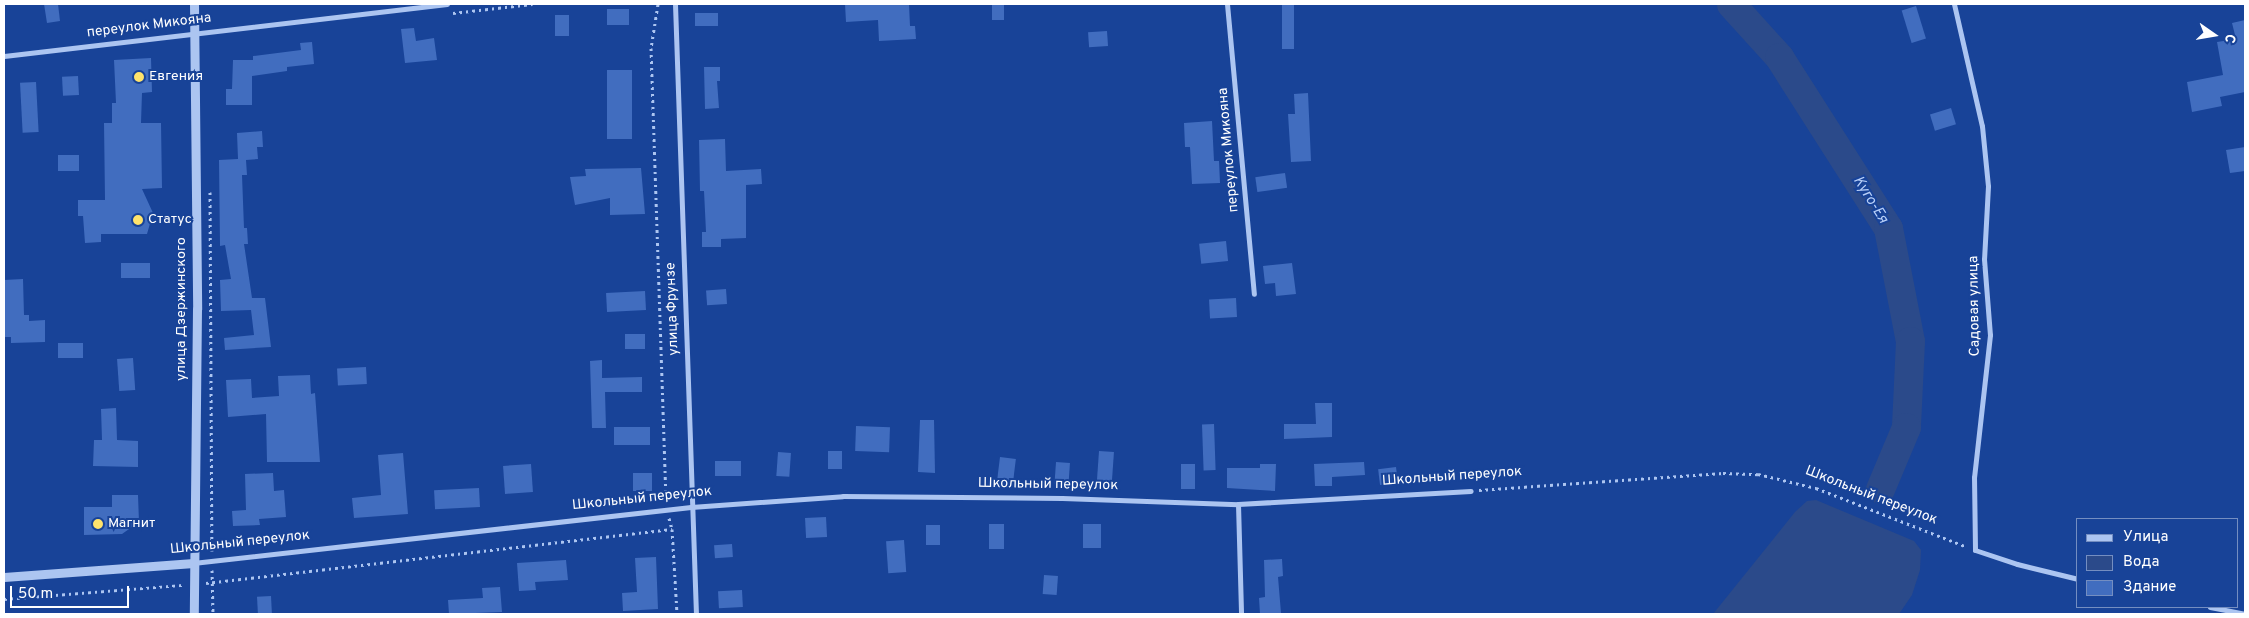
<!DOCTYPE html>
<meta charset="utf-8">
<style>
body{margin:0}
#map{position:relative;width:2249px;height:618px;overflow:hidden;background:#184398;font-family:Overpass,sans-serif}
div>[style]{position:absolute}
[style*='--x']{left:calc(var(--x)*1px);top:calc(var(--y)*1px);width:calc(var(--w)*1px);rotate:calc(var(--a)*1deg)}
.water>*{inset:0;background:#2b4a8a}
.river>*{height:29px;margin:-14.5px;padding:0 14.5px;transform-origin:14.5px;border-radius:14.5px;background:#2b4a8a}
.building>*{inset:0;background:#416dbf;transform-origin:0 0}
.path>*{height:3px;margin-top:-1.5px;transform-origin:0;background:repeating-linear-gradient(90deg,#acc5f1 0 2.5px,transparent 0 6.5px)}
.minor>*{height:5px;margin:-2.5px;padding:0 2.5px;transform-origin:2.5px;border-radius:2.5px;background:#acc5f1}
.tertiary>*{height:9px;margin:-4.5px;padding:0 4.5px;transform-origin:4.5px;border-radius:4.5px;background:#acc5f1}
.dots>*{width:14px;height:14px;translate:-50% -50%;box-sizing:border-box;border:2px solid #184398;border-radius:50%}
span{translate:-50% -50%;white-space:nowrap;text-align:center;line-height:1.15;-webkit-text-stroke:4px #184398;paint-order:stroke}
.street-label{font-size:14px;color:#fff}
.poi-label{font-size:14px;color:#fff}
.left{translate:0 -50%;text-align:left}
.water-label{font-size:15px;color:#b8cff8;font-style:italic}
.frame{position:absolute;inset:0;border:5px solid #fff;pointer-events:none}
.legend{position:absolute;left:2076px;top:518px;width:162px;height:90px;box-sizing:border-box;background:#184398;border:1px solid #748ec1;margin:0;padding:6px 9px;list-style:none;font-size:15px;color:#fff}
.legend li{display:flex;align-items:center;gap:10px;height:25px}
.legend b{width:25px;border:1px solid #748ec1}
.north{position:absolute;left:2189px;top:10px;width:50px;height:50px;-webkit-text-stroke:4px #184398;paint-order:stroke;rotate:103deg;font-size:14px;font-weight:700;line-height:20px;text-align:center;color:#fff}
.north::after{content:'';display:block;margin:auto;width:18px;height:22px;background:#fff;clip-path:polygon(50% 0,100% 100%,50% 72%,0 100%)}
.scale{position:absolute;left:10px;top:586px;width:119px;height:22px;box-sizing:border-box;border:2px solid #fff;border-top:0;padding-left:6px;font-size:15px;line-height:18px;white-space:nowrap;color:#fff;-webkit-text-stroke:4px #184398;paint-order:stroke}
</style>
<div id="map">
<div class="water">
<i style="clip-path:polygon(1816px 500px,1914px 541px,1921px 550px,1920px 570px,1912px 595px,1899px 614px,1713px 614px,1795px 512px,1807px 501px)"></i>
</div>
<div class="river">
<i style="--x:1731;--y:4;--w:72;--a:47.8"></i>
<i style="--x:1779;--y:57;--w:203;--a:57.5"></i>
<i style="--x:1888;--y:228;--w:115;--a:79"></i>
<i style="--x:1910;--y:341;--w:86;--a:92.7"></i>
<i style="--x:1906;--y:427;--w:67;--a:112.8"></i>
</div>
<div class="building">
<i style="clip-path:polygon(44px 4px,58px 4px,60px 21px,47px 23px)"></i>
<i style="clip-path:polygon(845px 4px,909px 4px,910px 26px,915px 26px,916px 39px,879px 41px,878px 20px,846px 22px)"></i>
<i style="left:992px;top:4px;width:12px;height:16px"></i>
<i style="left:1282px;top:4px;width:12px;height:45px"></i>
<i style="left:1916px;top:6px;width:34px;height:15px;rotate:73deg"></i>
<i style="left:607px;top:9px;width:22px;height:16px"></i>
<i style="left:718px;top:13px;width:13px;height:23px;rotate:90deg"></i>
<i style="left:555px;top:15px;width:14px;height:21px"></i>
<i style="clip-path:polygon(2245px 20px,2245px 92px,2220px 97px,2222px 106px,2192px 112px,2187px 82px,2223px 75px,2217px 42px,2236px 39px,2232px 23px)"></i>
<i style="clip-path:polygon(414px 28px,416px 41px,434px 38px,437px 60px,405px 63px,401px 29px)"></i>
<i style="left:1107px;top:31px;width:15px;height:19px;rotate:86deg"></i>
<i style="clip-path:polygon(312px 42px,314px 64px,287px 67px,287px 71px,252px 76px,252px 105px,226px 105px,226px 89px,232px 89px,233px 60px,253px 60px,253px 56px,301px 50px,300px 43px)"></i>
<i style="clip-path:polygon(151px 58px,152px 92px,142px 93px,141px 123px,161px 123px,162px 188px,142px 189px,153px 213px,147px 234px,101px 234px,101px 242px,85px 243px,83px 216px,78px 216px,78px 200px,105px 200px,104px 123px,112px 123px,112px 103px,116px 103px,114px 60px)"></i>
<i style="clip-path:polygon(704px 67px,720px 67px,720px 81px,717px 81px,719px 108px,705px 109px)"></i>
<i style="left:607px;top:70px;width:25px;height:69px"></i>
<i style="left:78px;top:76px;width:19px;height:16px;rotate:87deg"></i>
<i style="left:36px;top:82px;width:50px;height:16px;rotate:87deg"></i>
<i style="clip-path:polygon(1308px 93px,1311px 161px,1291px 162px,1288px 114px,1295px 114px,1294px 94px)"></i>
<i style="left:1951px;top:108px;width:17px;height:22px;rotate:73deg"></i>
<i style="clip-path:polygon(1212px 121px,1214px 161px,1219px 161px,1220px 183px,1192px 184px,1190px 147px,1185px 147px,1184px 123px)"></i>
<i style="clip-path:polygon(262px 131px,263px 147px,257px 147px,258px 159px,246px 160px,247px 175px,242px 175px,244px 228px,247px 228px,248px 244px,244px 244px,252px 298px,265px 298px,271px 347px,225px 350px,224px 338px,254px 335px,251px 310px,221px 311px,220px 280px,231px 279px,225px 245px,220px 246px,219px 160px,238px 159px,237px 133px)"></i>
<i style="clip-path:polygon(725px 139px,726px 171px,761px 169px,762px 184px,746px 185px,746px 238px,721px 239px,721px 247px,702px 247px,702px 232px,706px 232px,704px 191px,700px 191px,699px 140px)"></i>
<i style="clip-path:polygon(2245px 147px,2245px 171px,2230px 173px,2226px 150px)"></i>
<i style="left:79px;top:155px;width:16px;height:21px;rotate:90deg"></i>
<i style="clip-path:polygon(641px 168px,645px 214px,610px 215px,610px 198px,575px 205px,570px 177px,586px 176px,585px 169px)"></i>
<i style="left:1285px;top:173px;width:15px;height:30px;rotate:82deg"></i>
<i style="left:1226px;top:241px;width:20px;height:27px;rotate:84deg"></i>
<i style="left:150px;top:263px;width:15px;height:29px;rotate:90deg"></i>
<i style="clip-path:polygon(1292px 263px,1296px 294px,1276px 296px,1275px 283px,1265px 284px,1263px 266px)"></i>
<i style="clip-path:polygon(23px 279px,24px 315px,29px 315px,29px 321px,45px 320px,45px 342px,11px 343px,11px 337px,4px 337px,4px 280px)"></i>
<i style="left:726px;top:289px;width:15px;height:20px;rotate:86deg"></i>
<i style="left:645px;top:291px;width:19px;height:39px;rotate:87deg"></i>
<i style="left:1236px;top:298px;width:19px;height:27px;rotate:87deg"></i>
<i style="left:625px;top:334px;width:20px;height:15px"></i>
<i style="left:83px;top:343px;width:15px;height:25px;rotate:90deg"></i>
<i style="left:133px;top:358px;width:32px;height:16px;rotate:86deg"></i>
<i style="clip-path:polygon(602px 360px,602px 378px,642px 377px,642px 392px,605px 392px,606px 428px,592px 428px,590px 361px)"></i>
<i style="left:366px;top:367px;width:17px;height:29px;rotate:87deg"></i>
<i style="clip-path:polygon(310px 375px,311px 394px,315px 393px,320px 462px,267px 462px,266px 414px,228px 417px,226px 380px,251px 379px,252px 398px,279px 396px,278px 376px)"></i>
<i style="clip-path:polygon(1315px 403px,1332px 403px,1332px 437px,1284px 439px,1284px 424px,1316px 424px)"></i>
<i style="clip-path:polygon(116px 408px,117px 440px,138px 441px,138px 467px,93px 466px,94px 440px,102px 440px,101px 409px)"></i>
<i style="clip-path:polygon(920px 420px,934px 420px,935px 473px,918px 472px)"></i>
<i style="left:1214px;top:424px;width:46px;height:12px;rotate:88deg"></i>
<i style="left:856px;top:426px;width:34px;height:25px;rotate:2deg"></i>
<i style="left:614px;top:427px;width:36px;height:18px"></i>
<i style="left:828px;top:451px;width:14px;height:18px"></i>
<i style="left:1099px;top:451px;width:15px;height:29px;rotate:4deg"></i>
<i style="left:778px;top:452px;width:13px;height:24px;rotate:4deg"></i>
<i style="clip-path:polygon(403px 453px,408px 514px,354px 518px,352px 498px,381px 495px,378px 455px)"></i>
<i style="left:1000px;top:457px;width:16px;height:27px;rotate:7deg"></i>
<i style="left:741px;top:461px;width:15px;height:26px;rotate:90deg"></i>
<i style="left:1056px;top:462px;width:14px;height:22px;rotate:4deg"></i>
<i style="clip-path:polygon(1364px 462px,1365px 475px,1332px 477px,1332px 486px,1315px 486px,1314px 464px)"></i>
<i style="left:531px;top:464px;width:28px;height:28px;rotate:86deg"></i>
<i style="left:1181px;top:464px;width:14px;height:25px"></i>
<i style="clip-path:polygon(1260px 464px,1276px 464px,1275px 491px,1227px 488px,1227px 468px,1260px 468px)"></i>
<i style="left:1396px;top:467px;width:16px;height:18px;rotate:83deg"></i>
<i style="clip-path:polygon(273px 473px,274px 491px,284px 490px,286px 517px,259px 519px,260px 525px,233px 526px,232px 511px,246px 510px,245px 474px)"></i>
<i style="left:652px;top:473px;width:18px;height:19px;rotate:90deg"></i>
<i style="left:479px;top:488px;width:19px;height:45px;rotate:87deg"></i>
<i style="clip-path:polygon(112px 495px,138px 495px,139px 522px,122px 534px,84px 535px,84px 507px,112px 507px)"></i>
<i style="left:826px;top:517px;width:20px;height:21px;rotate:87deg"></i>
<i style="left:989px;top:524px;width:15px;height:25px"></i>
<i style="left:1083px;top:524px;width:18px;height:24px"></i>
<i style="left:940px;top:525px;width:20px;height:14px;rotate:90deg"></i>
<i style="left:904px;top:540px;width:32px;height:18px;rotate:86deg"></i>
<i style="left:732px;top:544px;width:13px;height:18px;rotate:86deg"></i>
<i style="clip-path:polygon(656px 557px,658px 609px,623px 611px,622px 593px,637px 592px,635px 558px)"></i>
<i style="clip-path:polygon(1282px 559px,1283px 576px,1278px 577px,1281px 613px,1260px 614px,1259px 598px,1265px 597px,1264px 560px)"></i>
<i style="clip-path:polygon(566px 560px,568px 580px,535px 582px,536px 590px,519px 591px,517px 563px)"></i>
<i style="left:1044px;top:575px;width:14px;height:19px;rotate:4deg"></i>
<i style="clip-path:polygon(500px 587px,502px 612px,449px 614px,448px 600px,483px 598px,482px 588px)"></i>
<i style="left:742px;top:590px;width:17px;height:24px;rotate:87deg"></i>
<i style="left:271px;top:596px;width:18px;height:14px;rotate:87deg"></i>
</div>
<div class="path">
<i style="--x:658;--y:4;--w:45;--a:99"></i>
<i style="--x:651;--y:48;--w:454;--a:88.1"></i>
<i style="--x:453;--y:13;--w:80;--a:-6.5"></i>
<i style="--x:210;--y:192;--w:359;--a:89.7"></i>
<i style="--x:1479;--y:490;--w:245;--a:-4"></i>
<i style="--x:1723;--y:473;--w:35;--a:2"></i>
<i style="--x:1758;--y:474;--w:60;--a:13.6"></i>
<i style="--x:1816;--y:488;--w:162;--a:21.3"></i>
<i style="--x:669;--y:518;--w:11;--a:75"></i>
<i style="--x:212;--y:570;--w:44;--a:88.7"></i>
<i style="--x:206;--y:583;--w:469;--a:-6.6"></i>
<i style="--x:672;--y:529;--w:85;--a:86.6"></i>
<i style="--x:4;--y:599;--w:180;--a:-4.5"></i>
</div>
<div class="minor">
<i style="--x:675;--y:4;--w:610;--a:88.03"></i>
<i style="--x:1227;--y:4;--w:291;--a:84.7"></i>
<i style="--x:1954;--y:4;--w:125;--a:77.1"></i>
<i style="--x:1982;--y:126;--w:60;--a:84.3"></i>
<i style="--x:1988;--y:186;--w:73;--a:93.1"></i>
<i style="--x:1984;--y:259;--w:76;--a:85.5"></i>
<i style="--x:1990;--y:335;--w:143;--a:96.4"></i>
<i style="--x:1974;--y:477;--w:73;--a:89.2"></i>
<i style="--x:1975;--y:550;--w:44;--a:18.4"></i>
<i style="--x:2017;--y:564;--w:63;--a:13.8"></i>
<i style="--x:4;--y:56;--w:446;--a:-6.7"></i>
<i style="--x:1238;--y:504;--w:110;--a:88.4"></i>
<i style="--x:193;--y:563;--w:501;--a:-6.42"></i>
<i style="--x:691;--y:507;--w:152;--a:-4.1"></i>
<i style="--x:843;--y:496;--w:219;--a:0.5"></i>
<i style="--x:1062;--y:498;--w:176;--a:2"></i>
<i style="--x:1238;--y:504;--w:233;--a:-3.2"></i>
<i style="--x:2210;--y:607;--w:36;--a:11"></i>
</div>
<div class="tertiary">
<i style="--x:194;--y:4;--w:305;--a:89.4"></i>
<i style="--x:197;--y:309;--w:305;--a:90.6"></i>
<i style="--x:4;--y:577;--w:190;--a:-4.2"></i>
</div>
<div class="dots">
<i style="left:139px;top:77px;background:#ffe36c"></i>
<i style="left:138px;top:220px;background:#ffe36c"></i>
<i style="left:98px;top:524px;background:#ffe36c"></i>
</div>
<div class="street-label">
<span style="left:149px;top:26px;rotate:-7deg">переулок Микояна</span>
<span style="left:1229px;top:150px;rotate:-95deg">переулок Микояна</span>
<span style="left:1975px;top:306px;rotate:-91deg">Садовая улица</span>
<span style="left:182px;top:309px;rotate:-90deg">улица Дзержинского</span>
<span style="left:673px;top:309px;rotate:-92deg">улица Фрунзе</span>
<span style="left:1452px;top:477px;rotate:-4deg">Школьный переулок</span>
<span style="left:1048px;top:485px;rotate:1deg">Школьный переулок</span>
<span style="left:1871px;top:496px;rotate:21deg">Школьный переулок</span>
<span style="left:642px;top:499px;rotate:-6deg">Школьный переулок</span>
<span style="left:240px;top:543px;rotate:-6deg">Школьный переулок</span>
</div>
<div class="poi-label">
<span class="left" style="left:149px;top:77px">Евгения</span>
<span class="left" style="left:148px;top:220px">Статус</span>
<span class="left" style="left:108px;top:524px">Магнит</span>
</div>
<div class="water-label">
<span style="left:1870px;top:200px;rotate:58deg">Куго-Ея</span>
</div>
<div class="frame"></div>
<ul class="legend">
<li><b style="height:6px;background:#acc5f1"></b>Улица</li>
<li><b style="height:14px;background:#2b4a8a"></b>Вода</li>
<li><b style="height:14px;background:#416dbf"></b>Здание</li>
</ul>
<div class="north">С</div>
<div class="scale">50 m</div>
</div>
